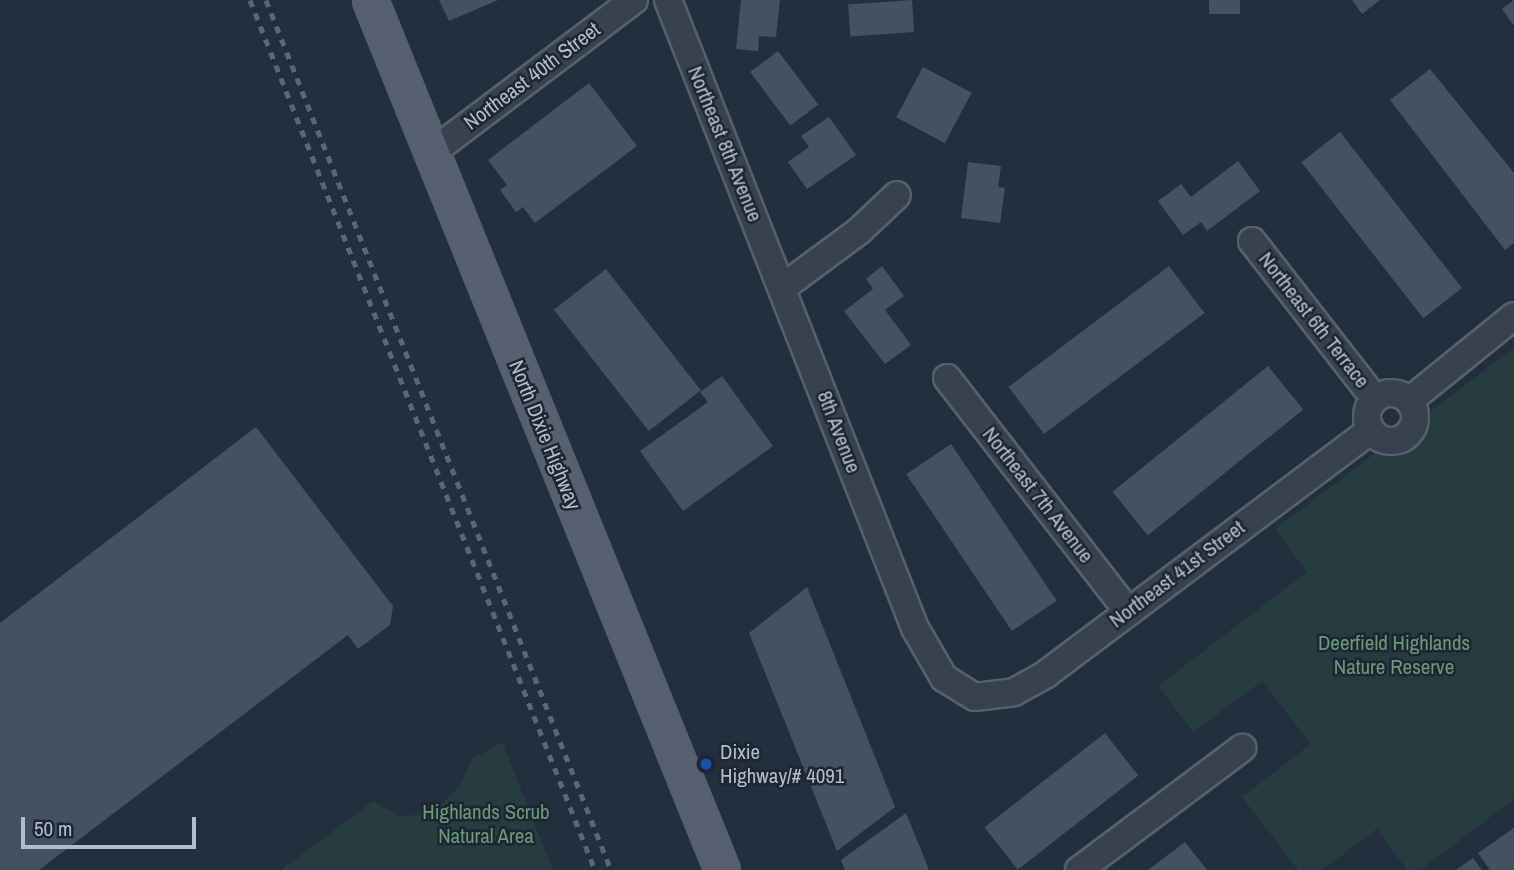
<!DOCTYPE html>
<style>
body{margin:0}
#map{position:relative;width:1514px;height:870px;overflow:hidden;background:#242f3e;font-family:"Archivo Narrow",sans-serif}
div>[style]{position:absolute}
[style*='--x']{left:calc(var(--x)*1px);top:calc(var(--y)*1px);width:calc(var(--w)*1px);rotate:calc(var(--a)*1deg)}
.green>*{inset:0;background:#263c3f}
.building>*{inset:0;background:#455162;transform-origin:0 0}
.roads{filter:drop-shadow(2px 0 #565f6c) drop-shadow(-2px 0 #565f6c) drop-shadow(0 2px #565f6c) drop-shadow(0 -2px #565f6c)}
.minor>*{height:26px;margin:-13px;padding:0 13px;transform-origin:13px;border-radius:13px;background:#38414e}
.minor>.ring{margin:-13px;padding:0;box-sizing:content-box;background:none;border:26px solid #38414e;border-radius:50%}
.major>*{height:33px;margin:-16.5px;padding:0 16.5px;transform-origin:16.5px;border-radius:16.5px;background:#56606e}
.rail>*{height:5px;margin-top:-2.5px;transform-origin:0;background:repeating-linear-gradient(90deg,#5a6575 0 7px,transparent 0 14px)}
.dots>*{width:19px;height:19px;translate:-50% -50%;box-sizing:border-box;border:4px solid #1d2633;border-radius:50%}
span{translate:-50% -50%;white-space:nowrap;text-align:center;line-height:1.15;-webkit-text-stroke:5px #1d2633;paint-order:stroke}
.street-label{font-size:21px;color:#b4bcc9}
.park-label{font-size:21px;color:#6b9a76}
.poi-label{font-size:21px;color:#b4bcc9}
.left{translate:0 -50%;text-align:left}
.scale{position:absolute;left:21px;top:817px;width:175px;height:32px;box-sizing:border-box;border:4px solid #b4bcc9;border-top:0;padding-left:9px;font-size:21px;line-height:24px;white-space:nowrap;color:#b4bcc9;-webkit-text-stroke:5px #1d2633;paint-order:stroke}
</style>
<div id="map">
<div class="green">
<i style="clip-path:polygon(1514px 348px,1514px 799px,1420px 870px,1407px 870px,1377px 829px,1322px 870px,1298px 870px,1242px 797px,1311px 744px,1262px 681px,1193px 732px,1158px 686px,1307px 572px,1275px 529px)"></i>
<i style="clip-path:polygon(502px 742px,553px 870px,281px 870px,373px 801px,399px 816px,432px 814px,460px 786px,472px 759px)"></i>
</div>
<div class="building">
<i style="clip-path:polygon(439px 0,498px 0,449px 21px)"></i>
<i style="clip-path:polygon(741px 0,780px 0,776px 37px,759px 36px,758px 51px,736px 49px)"></i>
<i style="left:912px;top:0;width:32px;height:64px;rotate:86deg"></i>
<i style="left:1209px;top:0;width:31px;height:14px"></i>
<i style="clip-path:polygon(1352px 0,1380px 0,1362px 14px)"></i>
<i style="clip-path:polygon(1514px 0,1514px 26px,1502px 9px)"></i>
<i style="left:778px;top:51px;width:67px;height:35px;rotate:53deg"></i>
<i style="left:923px;top:67px;width:55px;height:57px;rotate:28deg"></i>
<i style="clip-path:polygon(1430px 69px,1514px 173px,1514px 243px,1505px 250px,1390px 100px)"></i>
<i style="clip-path:polygon(589px 83px,637px 146px,535px 223px,523px 207px,516px 212px,500px 190px,507px 185px,488px 160px)"></i>
<i style="clip-path:polygon(829px 117px,856px 155px,807px 189px,788px 162px,809px 147px,801px 136px)"></i>
<i style="left:1340px;top:132px;width:198px;height:49px;rotate:52deg"></i>
<i style="clip-path:polygon(1238px 161px,1260px 191px,1207px 231px,1201px 222px,1183px 235px,1158px 201px,1181px 184px,1191px 197px)"></i>
<i style="clip-path:polygon(968px 162px,1001px 166px,998px 187px,1005px 188px,1000px 223px,961px 218px)"></i>
<i style="clip-path:polygon(882px 266px,904px 296px,885px 310px,911px 345px,885px 364px,844px 311px,873px 289px,866px 279px)"></i>
<i style="left:1169px;top:266px;width:59px;height:201px;rotate:53deg"></i>
<i style="left:606px;top:269px;width:154px;height:66px;rotate:52deg"></i>
<i style="left:1268px;top:366px;width:56px;height:200px;rotate:51deg"></i>
<i style="clip-path:polygon(722px 376px,773px 446px,683px 511px,640px 451px,708px 402px,700px 392px)"></i>
<i style="clip-path:polygon(256px 427px,393px 606px,390px 625px,358px 649px,348px 635px,39px 870px,0 870px,0 623px)"></i>
<i style="left:951px;top:444px;width:189px;height:54px;rotate:56deg"></i>
<i style="clip-path:polygon(807px 587px,895px 807px,837px 851px,749px 633px)"></i>
<i style="left:1105px;top:733px;width:54px;height:153px;rotate:52deg"></i>
<i style="clip-path:polygon(906px 813px,929px 870px,845px 870px,841px 860px)"></i>
<i style="clip-path:polygon(1514px 828px,1514px 870px,1490px 870px,1478px 853px)"></i>
<i style="clip-path:polygon(1185px 842px,1207px 870px,1148px 870px)"></i>
<i style="clip-path:polygon(1473px 858px,1482px 870px,1456px 870px)"></i>
</div>
<div class="roads">
<div class="minor">
<i style="--x:668;--y:0;--w:675;--a:68.53"></i>
<i style="--x:915;--y:628;--w:58;--a:59.9"></i>
<i style="--x:944;--y:678;--w:36;--a:32"></i>
<i style="--x:975;--y:697;--w:39;--a:-7"></i>
<i style="--x:1014;--y:692;--w:37;--a:-29"></i>
<i style="--x:1046;--y:674;--w:406;--a:-36.9"></i>
<i style="--x:431;--y:153;--w:254;--a:-37"></i>
<i style="--x:1252;--y:241;--w:200;--a:52.1"></i>
<i style="--x:782;--y:288;--w:96;--a:-36.5"></i>
<i style="--x:859;--y:231;--w:52;--a:-43.5"></i>
<i style="--x:947;--y:378;--w:295;--a:52.2"></i>
<i class="ring" style="left:1367px;top:393px;width:22px;height:22px"></i>
<i style="--x:1409;--y:401;--w:135;--a:-39"></i>
<i style="--x:1079;--y:870;--w:204;--a:-36.8"></i>
</div>
<div class="major">
<i style="--x:370;--y:0;--w:939;--a:67.97"></i>
</div>
</div>
<div class="rail">
<i style="--x:250;--y:0;--w:936;--a:68.37"></i>
<i style="--x:266;--y:0;--w:936;--a:68.37"></i>
</div>
<div class="dots">
<i style="left:706px;top:764px;background:#1a4fb4"></i>
</div>
<div class="street-label">
<span style="left:532px;top:76px;rotate:-37deg">Northeast 40th Street</span>
<span style="left:725px;top:144px;rotate:68deg">Northeast 8th Avenue</span>
<span style="left:1314px;top:320px;rotate:52deg">Northeast 6th Terrace</span>
<span style="left:839px;top:432px;rotate:69deg">8th Avenue</span>
<span style="left:545px;top:435px;rotate:68deg">North Dixie Highway</span>
<span style="left:1038px;top:495px;rotate:52deg">Northeast 7th Avenue</span>
<span style="left:1177px;top:574px;rotate:-37deg">Northeast 41st Street</span>
</div>
<div class="park-label">
<span style="left:1394px;top:655px">Deerfield Highlands<br>Nature Reserve</span>
<span style="left:486px;top:824px">Highlands Scrub<br>Natural Area</span>
</div>
<div class="poi-label">
<span class="left" style="left:720px;top:764px">Dixie<br>Highway/# 4091</span>
</div>
<div class="scale">50 m</div>
</div>
